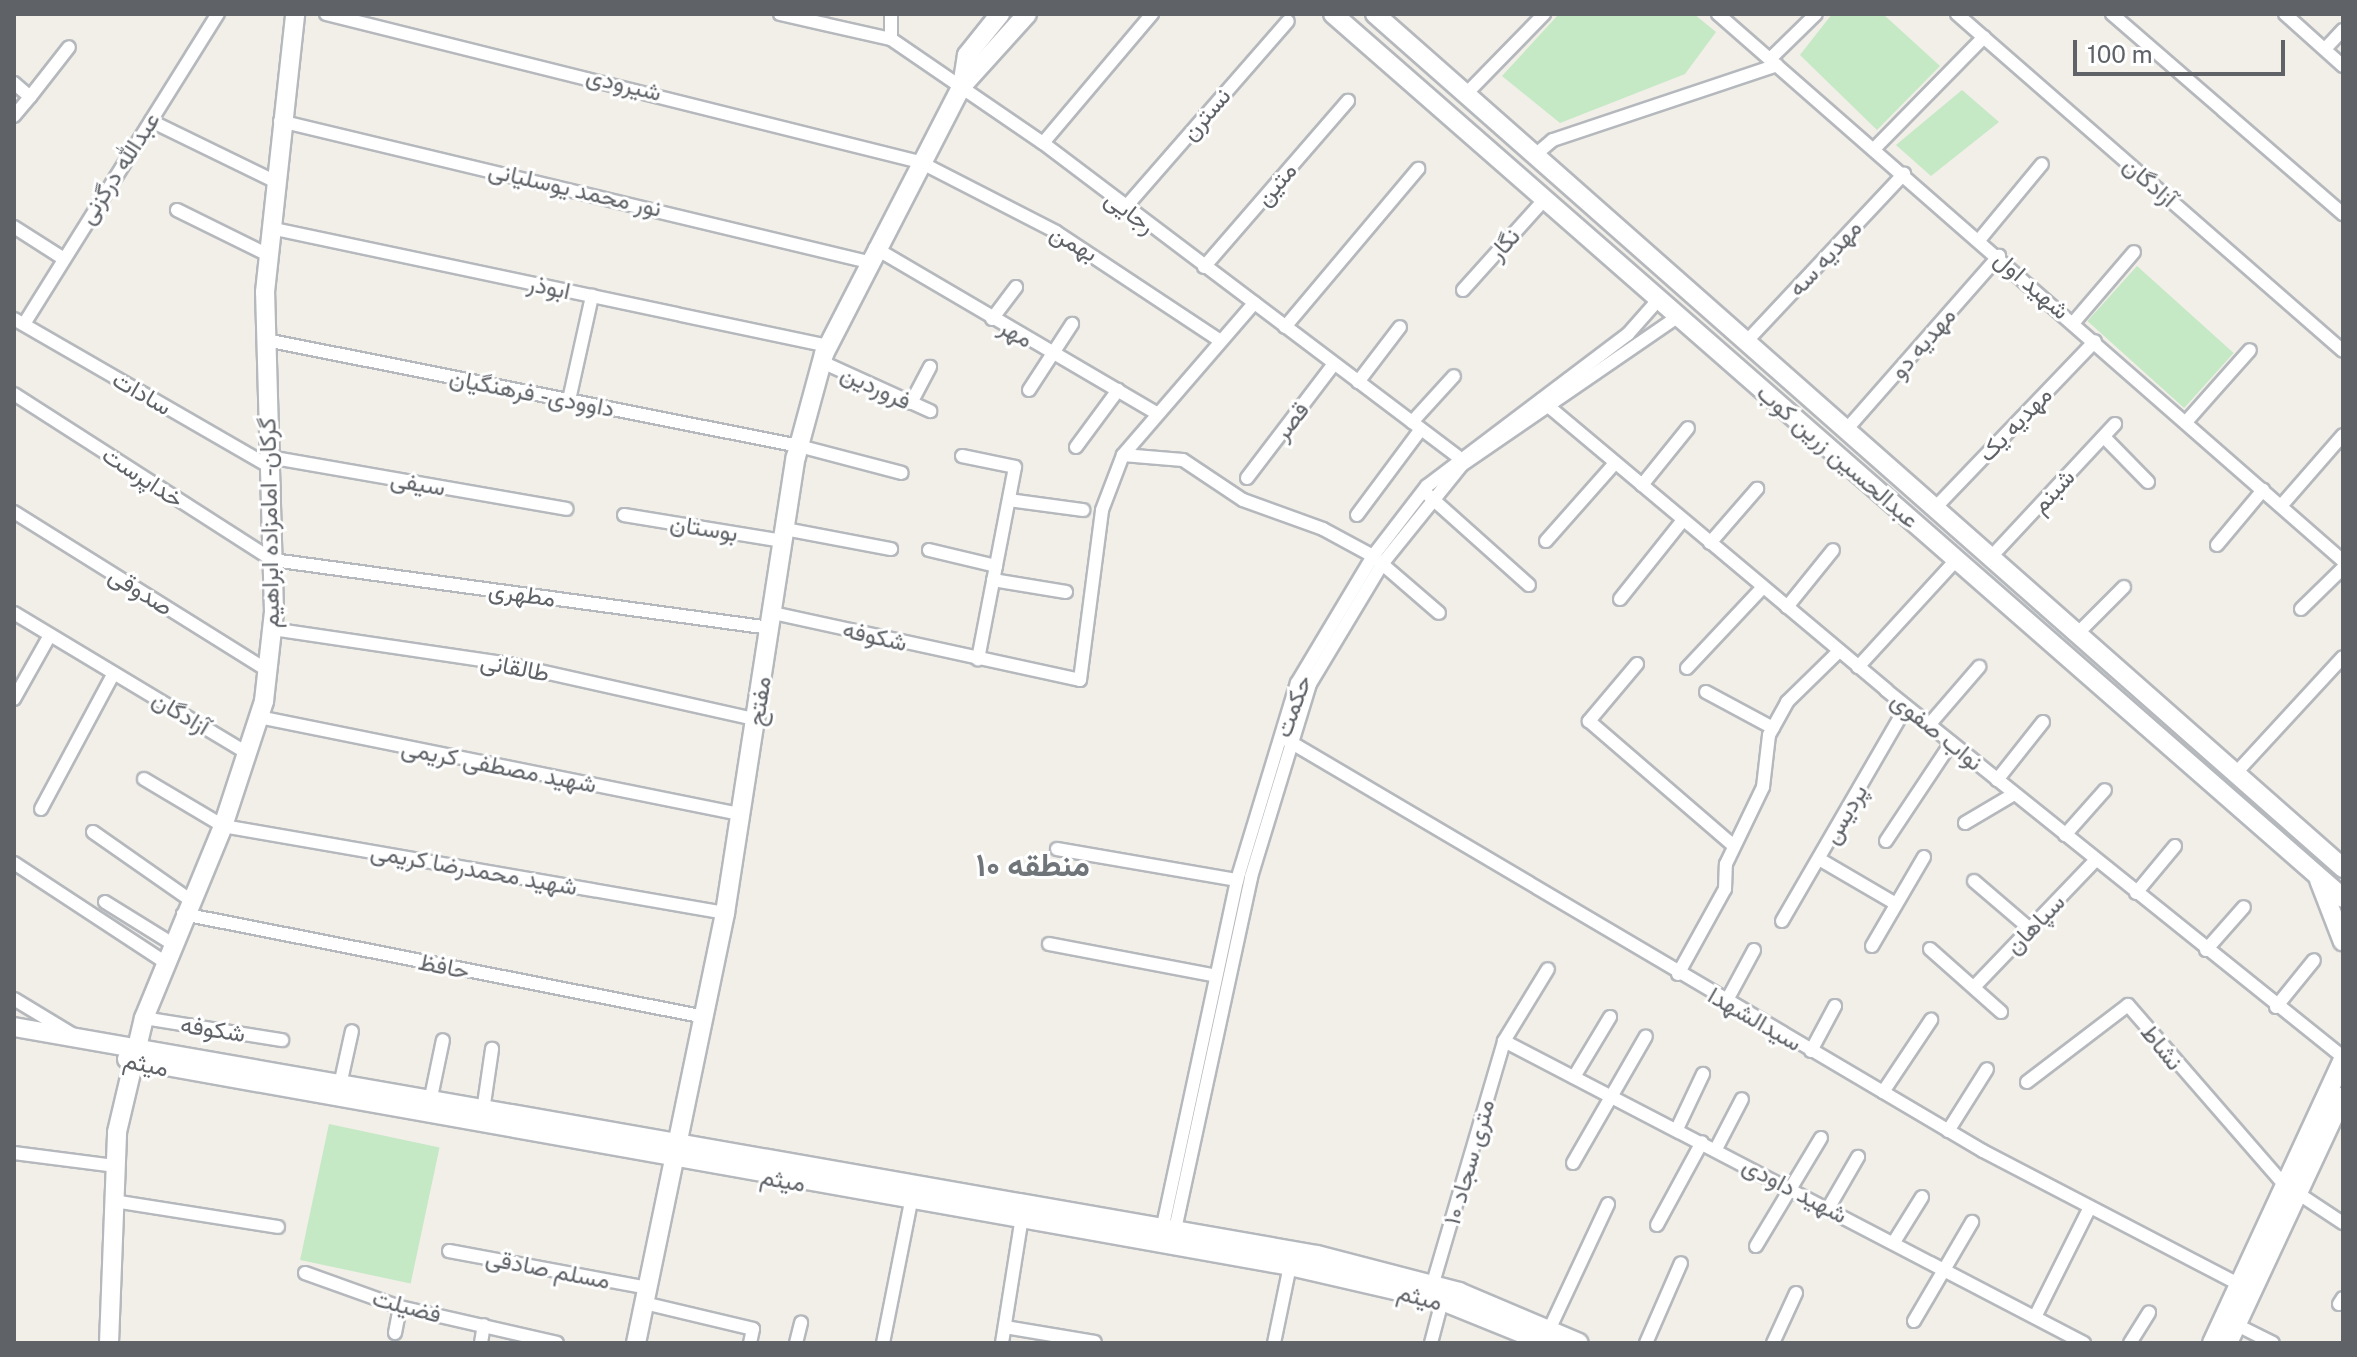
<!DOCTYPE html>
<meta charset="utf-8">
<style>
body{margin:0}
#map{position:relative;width:2357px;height:1357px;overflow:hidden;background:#f1efe8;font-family:"Public Sans",Vazirmatn,sans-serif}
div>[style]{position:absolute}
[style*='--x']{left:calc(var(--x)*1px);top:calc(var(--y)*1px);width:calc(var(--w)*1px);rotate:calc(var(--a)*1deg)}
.green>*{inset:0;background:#c5e8c5;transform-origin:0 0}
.roads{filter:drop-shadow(2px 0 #b5b8bc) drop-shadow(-2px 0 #b5b8bc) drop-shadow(0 2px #b5b8bc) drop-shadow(0 -2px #b5b8bc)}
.street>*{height:12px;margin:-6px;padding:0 6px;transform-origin:6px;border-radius:6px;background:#fff}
.secondary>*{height:18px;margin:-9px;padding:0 9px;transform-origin:9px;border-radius:9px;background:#fff}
span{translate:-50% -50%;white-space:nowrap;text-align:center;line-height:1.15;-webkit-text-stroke:6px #fff;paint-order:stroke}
.street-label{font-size:24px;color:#5f6368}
.district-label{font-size:32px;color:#70757a;font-weight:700}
.frame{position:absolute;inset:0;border:16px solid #5f6368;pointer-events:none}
.scale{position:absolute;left:2073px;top:40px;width:212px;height:36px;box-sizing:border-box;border:4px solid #5f6368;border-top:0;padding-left:10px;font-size:24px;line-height:28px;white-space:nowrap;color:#5f6368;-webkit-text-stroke:6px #fff;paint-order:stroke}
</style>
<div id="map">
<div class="green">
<i style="clip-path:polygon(1559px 14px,1694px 14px,1716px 32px,1685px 74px,1560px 123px,1502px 76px)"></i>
<i style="clip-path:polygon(1832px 14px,1883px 14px,1940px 66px,1877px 130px,1800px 55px)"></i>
<i style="clip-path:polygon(1962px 90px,1999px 122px,1931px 176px,1896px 145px)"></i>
<i style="left:2137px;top:266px;width:130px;height:74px;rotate:42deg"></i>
<i style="left:329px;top:1124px;width:113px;height:139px;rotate:12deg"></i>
</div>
<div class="roads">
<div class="street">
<i style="--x:326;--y:14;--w:612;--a:13.99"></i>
<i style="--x:920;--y:162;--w:153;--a:27.2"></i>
<i style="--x:1056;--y:232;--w:196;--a:33.5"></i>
<i style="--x:780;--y:14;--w:114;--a:12.7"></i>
<i style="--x:891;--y:39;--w:184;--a:34.4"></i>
<i style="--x:1043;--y:143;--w:519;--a:37.09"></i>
<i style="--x:1718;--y:14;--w:831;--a:41.19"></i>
<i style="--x:1957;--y:14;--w:512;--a:41.12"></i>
<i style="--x:2112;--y:14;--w:306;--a:40.9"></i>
<i style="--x:2285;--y:14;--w:78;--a:41.9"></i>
<i style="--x:891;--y:39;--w:25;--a:-90"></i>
<i style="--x:2325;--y:49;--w:26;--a:-47"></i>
<i style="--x:1770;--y:59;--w:64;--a:-44.4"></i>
<i style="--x:14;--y:83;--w:21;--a:41"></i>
<i style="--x:30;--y:97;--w:63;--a:-52"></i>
<i style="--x:1466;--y:94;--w:112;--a:-45.7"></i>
<i style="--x:14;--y:116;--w:25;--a:-50"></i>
<i style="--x:151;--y:121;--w:137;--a:26"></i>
<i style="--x:280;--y:121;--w:605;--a:13.48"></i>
<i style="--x:1043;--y:143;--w:169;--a:-49.8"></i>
<i style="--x:1874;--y:149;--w:157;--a:-45.5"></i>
<i style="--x:1535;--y:155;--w:23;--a:-40"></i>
<i style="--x:1553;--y:140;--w:236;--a:-18.5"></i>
<i style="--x:1124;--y:209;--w:249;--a:-48.9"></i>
<i style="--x:177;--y:210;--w:102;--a:26.3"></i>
<i style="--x:14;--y:227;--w:56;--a:32.6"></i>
<i style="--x:270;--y:228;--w:570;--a:11.94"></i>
<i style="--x:1980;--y:239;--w:97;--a:-50.4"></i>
<i style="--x:875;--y:248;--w:328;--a:30.4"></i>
<i style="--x:1204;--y:267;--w:220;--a:-49.1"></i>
<i style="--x:1463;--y:290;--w:122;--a:-48"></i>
<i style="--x:14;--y:319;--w:296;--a:30"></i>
<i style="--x:992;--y:319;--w:40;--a:-53"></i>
<i style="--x:2074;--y:322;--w:92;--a:-49.4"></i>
<i style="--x:24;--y:324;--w:366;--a:-58"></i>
<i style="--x:1285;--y:327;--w:207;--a:-49.9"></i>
<i style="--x:266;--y:340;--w:543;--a:11.25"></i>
<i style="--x:799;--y:446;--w:106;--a:14.7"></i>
<i style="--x:1746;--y:342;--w:231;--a:-46.8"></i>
<i style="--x:822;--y:362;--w:119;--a:24.4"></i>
<i style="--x:1358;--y:382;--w:69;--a:-52.6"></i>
<i style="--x:1029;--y:390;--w:79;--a:-56.9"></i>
<i style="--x:14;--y:394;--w:308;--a:32.7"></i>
<i style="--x:273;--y:560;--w:502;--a:7.79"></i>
<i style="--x:569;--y:400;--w:107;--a:-77.5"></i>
<i style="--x:1541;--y:400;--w:451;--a:40"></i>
<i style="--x:1886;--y:690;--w:586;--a:38.77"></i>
<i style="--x:911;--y:403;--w:41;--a:-62.2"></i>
<i style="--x:1412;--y:422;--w:62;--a:-47.6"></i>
<i style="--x:2186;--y:422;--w:96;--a:-48.4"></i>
<i style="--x:1846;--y:430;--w:232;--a:-48.7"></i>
<i style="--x:2104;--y:437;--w:63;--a:45.6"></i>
<i style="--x:1076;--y:447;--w:71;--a:-53.6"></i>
<i style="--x:1123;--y:455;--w:60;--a:4.8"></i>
<i style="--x:1183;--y:460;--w:72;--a:33.7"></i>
<i style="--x:1243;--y:500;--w:85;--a:19.9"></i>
<i style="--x:1323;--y:529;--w:57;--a:28.4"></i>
<i style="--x:1373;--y:556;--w:87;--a:40.8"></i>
<i style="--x:962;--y:456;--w:54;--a:11.7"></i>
<i style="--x:1015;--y:467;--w:196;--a:100.9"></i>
<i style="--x:269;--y:457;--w:302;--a:9.9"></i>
<i style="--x:1247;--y:478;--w:143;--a:-52.7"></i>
<i style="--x:1642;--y:485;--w:73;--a:-51.1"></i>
<i style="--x:1426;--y:493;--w:138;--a:41.8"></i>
<i style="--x:1009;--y:500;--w:75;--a:7.7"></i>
<i style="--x:2281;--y:506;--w:94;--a:-48.9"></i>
<i style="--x:1935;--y:508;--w:231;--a:-46.2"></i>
<i style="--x:14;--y:512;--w:300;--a:32"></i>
<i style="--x:624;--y:515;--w:161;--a:9.3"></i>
<i style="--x:1357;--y:515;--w:107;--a:-53.3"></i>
<i style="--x:785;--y:529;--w:108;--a:10.7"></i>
<i style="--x:1546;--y:541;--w:104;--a:-48.5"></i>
<i style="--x:1710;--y:543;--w:72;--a:-49"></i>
<i style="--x:2217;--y:545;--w:72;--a:-50.1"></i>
<i style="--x:929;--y:550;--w:69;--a:13.4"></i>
<i style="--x:1991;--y:557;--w:182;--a:-47"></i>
<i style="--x:993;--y:580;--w:74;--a:9.3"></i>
<i style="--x:1620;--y:599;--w:101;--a:-51.4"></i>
<i style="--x:1787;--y:607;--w:73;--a:-51.1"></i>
<i style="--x:2301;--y:609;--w:59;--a:-44.3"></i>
<i style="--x:14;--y:613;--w:272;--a:31"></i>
<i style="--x:773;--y:613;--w:314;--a:12.3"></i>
<i style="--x:1080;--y:680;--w:171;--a:-82.6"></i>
<i style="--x:1102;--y:510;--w:59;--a:-69.1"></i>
<i style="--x:1123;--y:455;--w:201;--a:-49.2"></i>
<i style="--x:272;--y:629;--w:239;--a:8.4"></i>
<i style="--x:508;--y:664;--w:253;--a:12.6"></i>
<i style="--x:2078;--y:633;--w:65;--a:-45"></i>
<i style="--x:1637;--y:664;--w:75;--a:130.1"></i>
<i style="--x:1589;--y:721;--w:191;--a:40.8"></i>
<i style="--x:1858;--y:667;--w:145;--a:-47.5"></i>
<i style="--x:1687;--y:668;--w:111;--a:-46.8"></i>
<i style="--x:1706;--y:692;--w:76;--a:28.2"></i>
<i style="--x:14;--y:699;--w:73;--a:-60.6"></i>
<i style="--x:259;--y:717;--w:490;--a:11.4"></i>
<i style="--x:1929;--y:725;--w:77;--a:-49.2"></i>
<i style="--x:1287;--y:740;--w:808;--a:30.56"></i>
<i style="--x:1983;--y:1151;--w:288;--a:27.5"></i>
<i style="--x:2235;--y:774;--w:159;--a:-47.3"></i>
<i style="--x:144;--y:779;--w:92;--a:30.7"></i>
<i style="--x:223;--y:826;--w:509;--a:9.83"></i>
<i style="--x:1997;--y:780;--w:74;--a:-51.6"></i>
<i style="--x:41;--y:809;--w:154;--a:-61.8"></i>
<i style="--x:1965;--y:823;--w:57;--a:-30.6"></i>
<i style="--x:93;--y:832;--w:118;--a:35"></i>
<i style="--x:2065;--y:835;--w:60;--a:-48.4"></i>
<i style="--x:1886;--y:841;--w:118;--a:-56.4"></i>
<i style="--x:1057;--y:849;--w:183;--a:9.8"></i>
<i style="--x:1819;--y:859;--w:89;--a:30.3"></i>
<i style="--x:14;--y:863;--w:178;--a:33.3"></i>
<i style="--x:1974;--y:881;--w:74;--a:40.6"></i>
<i style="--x:2136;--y:893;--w:61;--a:-50.3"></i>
<i style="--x:105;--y:902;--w:78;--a:31.8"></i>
<i style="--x:183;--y:914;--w:532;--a:11.16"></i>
<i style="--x:1782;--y:921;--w:247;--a:-59.9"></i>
<i style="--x:1049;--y:944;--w:170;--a:10.8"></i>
<i style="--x:1872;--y:946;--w:103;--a:-59.7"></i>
<i style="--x:1930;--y:949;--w:95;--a:41.6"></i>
<i style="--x:2206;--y:950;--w:57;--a:-48.5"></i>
<i style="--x:1678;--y:974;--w:97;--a:-61.1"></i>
<i style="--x:1725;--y:889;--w:25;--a:-88"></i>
<i style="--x:1726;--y:864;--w:85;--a:-64.3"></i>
<i style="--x:1763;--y:787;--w:52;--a:-83.4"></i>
<i style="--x:1769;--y:735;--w:38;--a:-61"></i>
<i style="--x:1787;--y:702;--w:73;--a:-44.4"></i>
<i style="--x:1974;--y:987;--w:176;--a:-46.2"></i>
<i style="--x:14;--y:999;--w:68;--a:31.1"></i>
<i style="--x:1726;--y:1002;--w:59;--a:-61.7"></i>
<i style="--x:2276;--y:1007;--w:60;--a:-51"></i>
<i style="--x:144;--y:1018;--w:140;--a:9.1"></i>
<i style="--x:1504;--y:1041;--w:654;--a:27.51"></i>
<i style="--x:1811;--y:1051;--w:51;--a:-61.9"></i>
<i style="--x:1574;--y:1077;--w:70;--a:-59"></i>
<i style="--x:2027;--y:1082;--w:127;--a:-37.3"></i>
<i style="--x:2128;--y:1005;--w:236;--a:49"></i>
<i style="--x:340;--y:1085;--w:55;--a:-77.5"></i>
<i style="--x:1883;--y:1092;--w:87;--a:-56.3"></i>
<i style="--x:430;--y:1102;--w:63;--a:-78.2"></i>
<i style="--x:483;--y:1111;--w:63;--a:-81.7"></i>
<i style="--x:1677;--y:1129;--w:61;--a:-64.7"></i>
<i style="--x:1948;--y:1131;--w:73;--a:-57.8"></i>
<i style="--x:1716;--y:1149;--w:56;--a:-62.5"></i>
<i style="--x:14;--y:1153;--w:103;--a:7.3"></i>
<i style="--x:1573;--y:1163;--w:146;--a:-60.1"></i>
<i style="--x:2299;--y:1194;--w:53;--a:33.4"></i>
<i style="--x:114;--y:1201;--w:166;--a:9"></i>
<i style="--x:1829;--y:1207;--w:58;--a:-59.9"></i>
<i style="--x:1657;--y:1225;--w:94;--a:-61.5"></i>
<i style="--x:1174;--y:1234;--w:365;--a:-77.8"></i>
<i style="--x:1251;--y:877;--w:202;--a:-73"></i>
<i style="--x:1310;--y:684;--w:140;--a:-59"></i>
<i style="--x:1382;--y:564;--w:127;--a:-51.1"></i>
<i style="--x:1462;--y:465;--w:263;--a:-34.5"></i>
<i style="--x:1161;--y:1235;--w:363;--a:-77.9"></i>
<i style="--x:1237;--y:880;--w:206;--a:-73.1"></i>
<i style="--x:1297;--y:683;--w:148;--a:-59.1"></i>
<i style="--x:1373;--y:556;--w:88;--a:-52.4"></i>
<i style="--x:1427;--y:486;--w:252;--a:-37.1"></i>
<i style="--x:1628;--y:334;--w:47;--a:-48.5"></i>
<i style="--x:1894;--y:1242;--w:53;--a:-58.1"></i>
<i style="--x:1756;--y:1246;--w:126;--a:-59"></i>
<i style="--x:449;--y:1251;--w:202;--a:10.5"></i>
<i style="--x:305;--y:1273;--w:101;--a:19.7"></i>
<i style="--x:400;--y:1307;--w:161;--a:12.9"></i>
<i style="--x:1433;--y:1283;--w:252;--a:-73.6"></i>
<i style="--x:1504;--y:1041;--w:84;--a:-58.6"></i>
<i style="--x:644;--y:1303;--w:112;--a:13.4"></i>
<i style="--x:753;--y:1329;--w:14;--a:102"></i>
<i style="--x:2339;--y:1304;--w:7;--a:-56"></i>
<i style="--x:2035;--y:1317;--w:123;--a:-63.4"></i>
<i style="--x:1914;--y:1321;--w:115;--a:-59.6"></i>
<i style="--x:2237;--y:1325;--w:40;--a:26.6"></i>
<i style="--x:1005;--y:1327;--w:91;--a:9.5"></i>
<i style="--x:1549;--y:1330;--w:139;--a:-64.9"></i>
<i style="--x:395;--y:1333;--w:26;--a:-79"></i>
<i style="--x:481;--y:1343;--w:18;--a:-81"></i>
<i style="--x:796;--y:1343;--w:21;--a:-76"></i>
<i style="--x:883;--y:1343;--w:144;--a:-78.8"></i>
<i style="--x:1002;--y:1343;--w:121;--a:-81"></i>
<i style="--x:1274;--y:1343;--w:79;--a:-78.3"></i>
<i style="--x:1431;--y:1343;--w:43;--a:-75.3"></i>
<i style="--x:1646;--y:1343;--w:87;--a:-66.4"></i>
<i style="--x:1773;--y:1343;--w:55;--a:-65.3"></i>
<i style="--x:2130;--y:1343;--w:36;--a:-58"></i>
</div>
<div class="secondary">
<i style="--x:1000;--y:14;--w:53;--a:128.8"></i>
<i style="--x:967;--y:55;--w:31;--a:99"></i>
<i style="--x:962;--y:86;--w:97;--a:-47.9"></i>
<i style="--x:1333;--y:14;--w:1342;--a:41.19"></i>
<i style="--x:1375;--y:14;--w:1291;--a:41.42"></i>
<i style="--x:2319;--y:880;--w:66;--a:68.8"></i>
<i style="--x:14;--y:1027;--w:1323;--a:9.93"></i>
<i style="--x:1317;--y:1255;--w:147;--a:14.6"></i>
<i style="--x:1459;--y:1292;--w:130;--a:23"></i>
<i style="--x:127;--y:1059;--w:1181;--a:10.09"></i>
<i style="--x:1290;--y:1266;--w:156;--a:13"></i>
<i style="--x:1442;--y:1301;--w:112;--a:22"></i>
<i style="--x:109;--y:1343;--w:211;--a:-87.8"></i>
<i style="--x:117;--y:1132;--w:117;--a:-76.7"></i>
<i style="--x:144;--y:1018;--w:208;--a:-67.6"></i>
<i style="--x:223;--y:826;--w:132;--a:-71.8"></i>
<i style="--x:264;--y:701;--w:90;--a:-83.6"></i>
<i style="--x:274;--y:612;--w:320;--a:-91.6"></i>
<i style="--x:265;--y:292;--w:280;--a:-83.8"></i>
<i style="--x:636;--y:1343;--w:439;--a:-78.3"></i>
<i style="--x:725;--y:913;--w:461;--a:-81.2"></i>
<i style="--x:796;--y:457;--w:107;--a:-74.8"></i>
<i style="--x:824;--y:354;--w:301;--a:-62.8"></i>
<i style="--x:2212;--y:1343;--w:312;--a:-65.2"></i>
<i style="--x:2228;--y:1343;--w:272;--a:-65"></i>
</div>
</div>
<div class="street-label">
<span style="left:624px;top:84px;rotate:14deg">شیرودی</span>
<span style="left:1206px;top:114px;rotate:-49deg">نسترن</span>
<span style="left:119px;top:168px;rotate:-57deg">عبدالله درگزنی</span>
<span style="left:2150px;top:182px;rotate:41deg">آزادگان</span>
<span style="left:1276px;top:184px;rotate:-49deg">متین</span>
<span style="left:575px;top:189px;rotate:13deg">نور محمد یوسلیانی</span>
<span style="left:1130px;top:212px;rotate:37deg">رجایی</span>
<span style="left:1074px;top:243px;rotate:30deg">بهمن</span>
<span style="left:1504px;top:244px;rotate:-48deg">نگار</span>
<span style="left:1825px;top:258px;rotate:-47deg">مهدیه سه</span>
<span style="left:2032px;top:285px;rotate:41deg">شهید اول</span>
<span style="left:549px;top:287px;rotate:12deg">ابوذر</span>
<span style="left:1016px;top:333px;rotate:30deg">مهر</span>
<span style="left:1923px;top:343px;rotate:-49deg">مهدیه دو</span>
<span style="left:876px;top:387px;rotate:25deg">فروردین</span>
<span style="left:142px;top:393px;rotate:30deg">سادات</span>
<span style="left:532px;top:393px;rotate:11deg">داوودی - فرهنگیان</span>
<span style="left:1291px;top:421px;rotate:-52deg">قصر</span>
<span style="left:2015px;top:424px;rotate:-46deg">مهدیه یک</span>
<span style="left:1838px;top:456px;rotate:41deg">عبدالحسین زرین کوب</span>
<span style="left:143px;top:477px;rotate:33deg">خداپرست</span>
<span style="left:418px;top:483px;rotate:10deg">سیفی</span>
<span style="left:2053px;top:491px;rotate:-47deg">شبنم</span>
<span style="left:269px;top:523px;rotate:-91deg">گرکان - امامزاده ابراهیم</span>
<span style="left:704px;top:528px;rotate:9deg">بوستان</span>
<span style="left:141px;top:591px;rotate:32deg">صدوقی</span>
<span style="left:522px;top:594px;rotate:8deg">مطهری</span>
<span style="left:875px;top:636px;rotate:13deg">شکوفه</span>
<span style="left:515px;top:667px;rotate:11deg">طالقانی</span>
<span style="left:759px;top:701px;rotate:-81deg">مفتح</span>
<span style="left:1293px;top:706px;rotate:-70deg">حکمت</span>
<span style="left:181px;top:713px;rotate:31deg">آزادگان</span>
<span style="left:1937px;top:731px;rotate:39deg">نواب صفوی</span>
<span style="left:499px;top:766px;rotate:11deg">شهید مصطفی کریمی</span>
<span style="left:1845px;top:814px;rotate:-60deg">پردیس</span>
<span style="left:474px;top:869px;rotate:10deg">شهید محمدرضا کریمی</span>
<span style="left:2035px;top:924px;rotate:-46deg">سپاهان</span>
<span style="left:444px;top:966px;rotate:11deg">حافظ</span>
<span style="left:1755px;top:1019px;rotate:30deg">سیدالشهدا</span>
<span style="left:213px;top:1029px;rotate:9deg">شکوفه</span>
<span style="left:2162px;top:1047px;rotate:51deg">نشاط</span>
<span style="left:146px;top:1064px;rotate:12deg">میثم</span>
<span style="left:1469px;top:1162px;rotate:-74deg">۱۰ متری سجاد</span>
<span style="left:783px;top:1180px;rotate:10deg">میثم</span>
<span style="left:1795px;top:1190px;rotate:28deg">شهید داودی</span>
<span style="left:548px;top:1269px;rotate:11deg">مسلم صادقی</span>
<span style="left:1420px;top:1297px;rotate:15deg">میثم</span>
<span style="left:407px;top:1306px;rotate:15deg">فضیلت</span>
</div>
<div class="district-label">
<span style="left:1033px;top:865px">منطقه ۱۰</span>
</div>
<div class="frame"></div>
<div class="scale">100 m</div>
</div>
